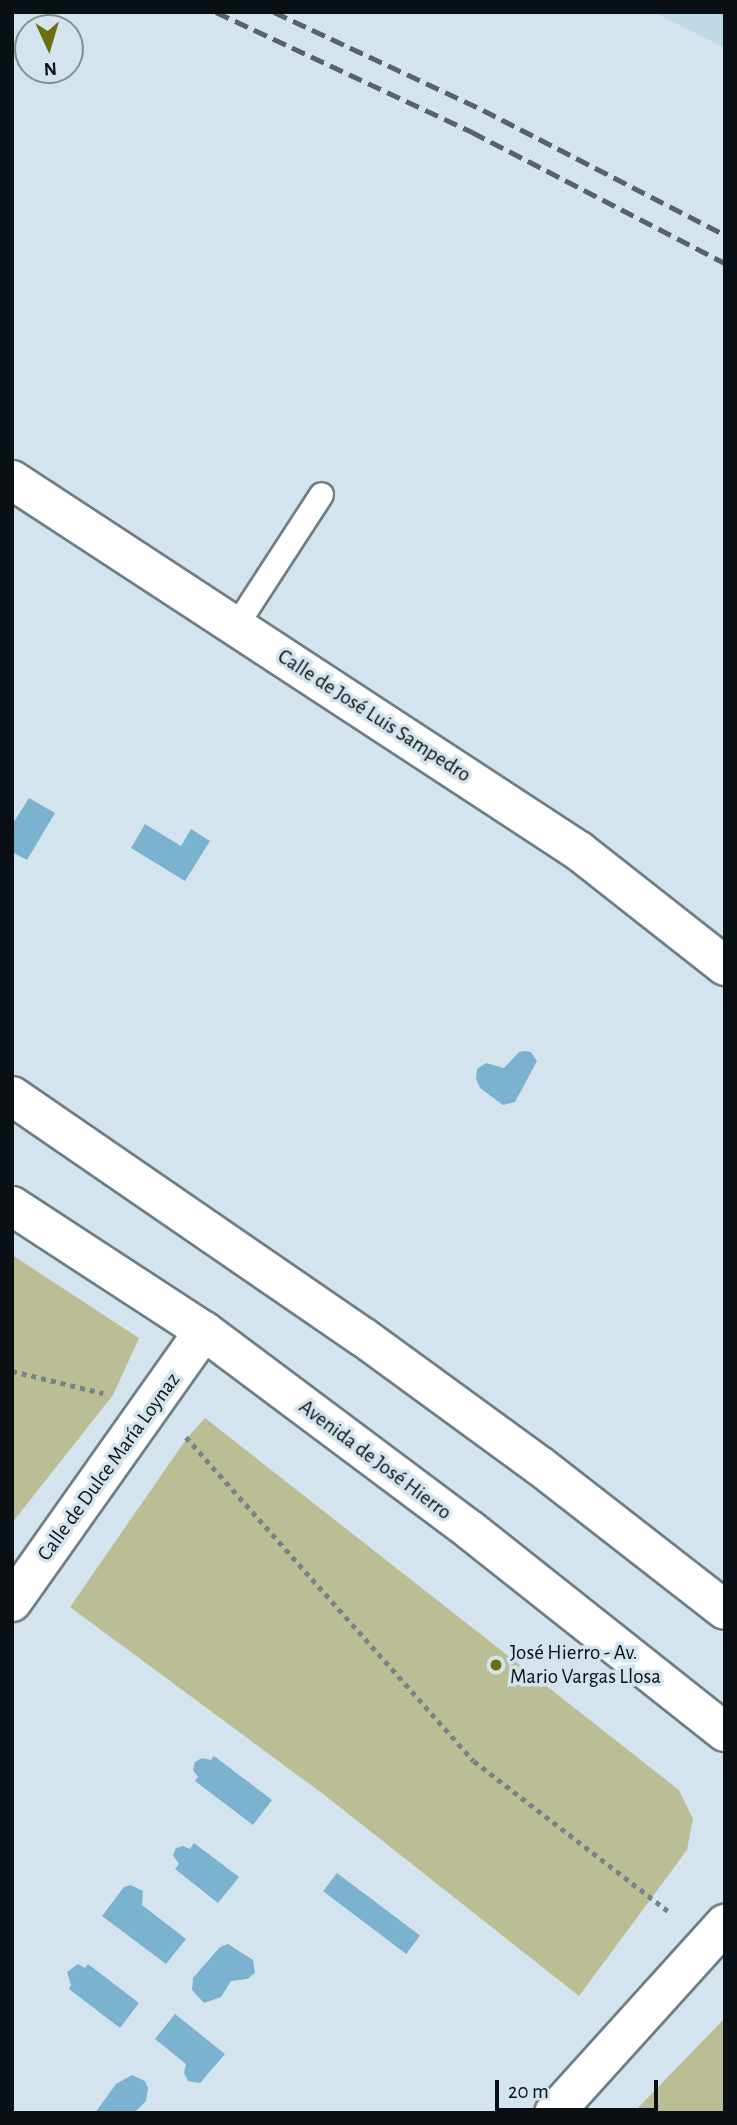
<!DOCTYPE html>
<meta charset="utf-8">
<style>
body{margin:0}
#map{position:relative;width:737px;height:2125px;overflow:hidden;background:#d3e4ee;font-family:"Alegreya Sans",sans-serif}
div>[style]{position:absolute}
[style*='--x']{left:calc(var(--x)*1px);top:calc(var(--y)*1px);width:calc(var(--w)*1px);rotate:calc(var(--a)*1deg)}
.built>*{inset:0;background:#bfd8e6}
.green>*{inset:0;background:#bbbe95}
.water>*{inset:0;background:#7ab2d0;transform-origin:0 0}
.path>*{height:4.5px;margin-top:-2.25px;transform-origin:0;background:repeating-linear-gradient(90deg,#778389 0 5px,transparent 0 10px)}
.roads{filter:drop-shadow(2px 0 #6e7e87) drop-shadow(-2px 0 #6e7e87) drop-shadow(0 2px #6e7e87) drop-shadow(0 -2px #6e7e87)}
.lane>*{height:23px;margin:-11.5px;padding:0 11.5px;transform-origin:11.5px;border-radius:11.5px;background:#fff}
.street>*{height:38px;margin:-19px;padding:0 19px;transform-origin:19px;border-radius:19px;background:#fff}
.rail>*{height:5px;margin-top:-2.5px;transform-origin:0;background:repeating-linear-gradient(90deg,#586268 0 14px,transparent 0 21px)}
.dots>*{width:19px;height:19px;translate:-50% -50%;box-sizing:border-box;border:4px solid #d3e4ee;border-radius:50%}
span{translate:-50% -50%;white-space:nowrap;text-align:center;line-height:1.15;-webkit-text-stroke:7px #d3e4ee;paint-order:stroke}
.street-label{font-size:21px;color:#090f12}
.poi-label{font-size:21px;color:#090f12}
.left{translate:0 -50%;text-align:left}
.frame{position:absolute;inset:0;border:14px solid #090f12;pointer-events:none}
.north{position:absolute;left:14px;top:14px;width:70px;height:70px;box-sizing:border-box;background:#d3e4ee;border:2px solid #828f96;border-radius:50%;rotate:176deg;font-size:19px;font-weight:700;line-height:28px;text-align:center;color:#090f12}
.north::after{content:'';display:block;margin:auto;width:24px;height:32px;background:#6c6e10;clip-path:polygon(50% 0,100% 100%,50% 72%,0 100%)}
.scale{position:absolute;left:495px;top:2080px;width:163px;height:32px;box-sizing:border-box;border:4px solid #090f12;border-top:0;padding-left:9px;font-size:21px;line-height:24px;white-space:nowrap;color:#090f12;-webkit-text-stroke:5px #d3e4ee;paint-order:stroke}
</style>
<div id="map">
<div class="built">
<i style="clip-path:polygon(653px 12px,725px 12px,725px 48px)"></i>
</div>
<div class="green">
<i style="clip-path:polygon(12px 1255px,139px 1338px,113px 1395px,12px 1523px)"></i>
<i style="clip-path:polygon(205px 1418px,679px 1790px,693px 1819px,687px 1850px,579px 1996px,327px 1797px,70px 1607px,187px 1438px)"></i>
<i style="clip-path:polygon(725px 2018px,725px 2113px,633px 2113px)"></i>
</div>
<div class="water">
<i style="clip-path:polygon(29px 798px,55px 813px,27px 860px,12px 852px,12px 825px)"></i>
<i style="clip-path:polygon(145px 824px,181px 846px,191px 829px,210px 841px,185px 881px,131px 848px)"></i>
<i style="clip-path:polygon(525px 1051px,531px 1052px,537px 1061px,515px 1102px,503px 1105px,480px 1088px,476px 1079px,477px 1069px,486px 1063px,504px 1068px,519px 1052px)"></i>
<i style="clip-path:polygon(214px 1756px,272px 1800px,253px 1825px,195px 1781px,198px 1777px,193px 1770px,195px 1762px,202px 1758px,211px 1760px)"></i>
<i style="clip-path:polygon(194px 1843px,239px 1877px,218px 1903px,175px 1869px,179px 1864px,173px 1855px,176px 1848px,183px 1846px,190px 1849px)"></i>
<i style="left:337px;top:1873px;width:104px;height:23px;rotate:37deg"></i>
<i style="clip-path:polygon(131px 1885px,143px 1891px,142px 1905px,186px 1939px,166px 1964px,102px 1916px,124px 1887px)"></i>
<i style="clip-path:polygon(228px 1944px,253px 1960px,255px 1973px,247px 1979px,231px 1981px,221px 1997px,204px 2003px,192px 1990px,193px 1978px,220px 1947px)"></i>
<i style="clip-path:polygon(78px 1964px,85px 1968px,88px 1964px,139px 2003px,120px 2028px,69px 1989px,71px 1985px,67px 1972px)"></i>
<i style="clip-path:polygon(175px 2014px,225px 2054px,200px 2083px,188px 2081px,184px 2073px,186px 2064px,155px 2039px)"></i>
<i style="clip-path:polygon(132px 2075px,145px 2081px,148px 2088px,146px 2101px,134px 2113px,95px 2113px,116px 2084px)"></i>
</div>
<div class="path">
<i style="--x:12;--y:1371;--w:94;--a:13.6"></i>
<i style="--x:186;--y:1437;--w:433;--a:48.4"></i>
<i style="--x:474;--y:1761;--w:245;--a:37.7"></i>
</div>
<div class="roads">
<div class="lane">
<i style="--x:236;--y:625;--w:156;--a:-57"></i>
</div>
<div class="street">
<i style="--x:12;--y:480;--w:678;--a:33.2"></i>
<i style="--x:579;--y:851;--w:186;--a:38.2"></i>
<i style="--x:12;--y:1096;--w:426;--a:34.5"></i>
<i style="--x:363;--y:1337;--w:219;--a:36.1"></i>
<i style="--x:540;--y:1466;--w:234;--a:37.9"></i>
<i style="--x:12;--y:1206;--w:229;--a:33.1"></i>
<i style="--x:204;--y:1331;--w:332;--a:36.8"></i>
<i style="--x:470;--y:1530;--w:325;--a:38.4"></i>
<i style="--x:12;--y:1602;--w:332;--a:-54.7"></i>
<i style="--x:554;--y:2113;--w:255;--a:-47.9"></i>
</div>
</div>
<div class="rail">
<i style="--x:216;--y:12;--w:283;--a:25.1"></i>
<i style="--x:472;--y:132;--w:285;--a:27.4"></i>
<i style="--x:274;--y:12;--w:231;--a:25.1"></i>
<i style="--x:483;--y:110;--w:272;--a:27.3"></i>
</div>
<div class="dots">
<i style="left:496px;top:1665px;background:#6c6e10"></i>
</div>
<div class="street-label">
<span style="left:374px;top:716px;rotate:33deg">Calle de José Luis Sampedro</span>
<span style="left:375px;top:1460px;rotate:37deg">Avenida de José Hierro</span>
<span style="left:109px;top:1467px;rotate:-54deg">Calle de Dulce María Loynaz</span>
</div>
<div class="poi-label">
<span class="left" style="left:510px;top:1665px">José Hierro - Av.<br>Mario Vargas Llosa</span>
</div>
<div class="frame"></div>
<div class="north">N</div>
<div class="scale">20 m</div>
</div>
